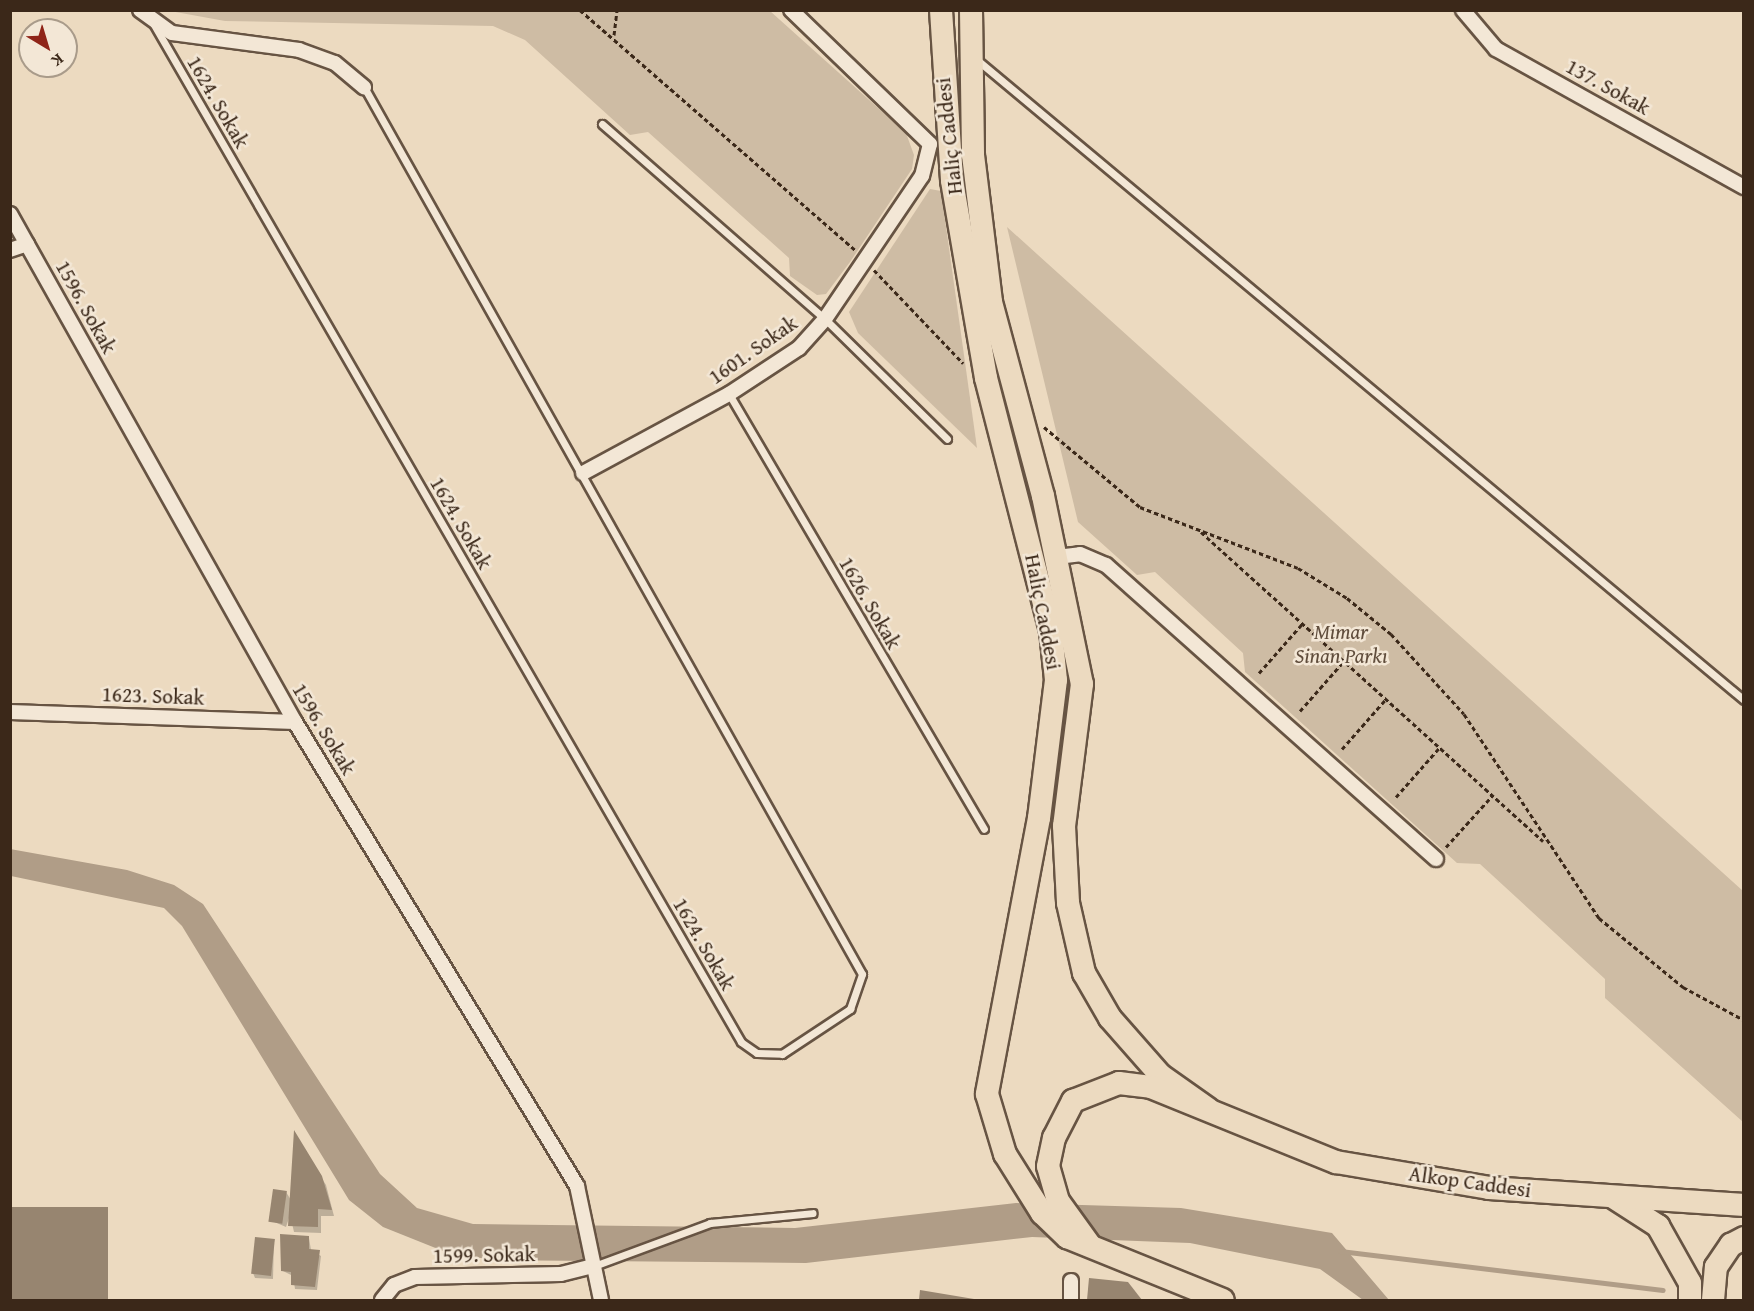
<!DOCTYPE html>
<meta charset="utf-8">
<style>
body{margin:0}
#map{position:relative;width:1754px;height:1311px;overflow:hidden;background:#ecdac0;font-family:"Gentium Book Plus",serif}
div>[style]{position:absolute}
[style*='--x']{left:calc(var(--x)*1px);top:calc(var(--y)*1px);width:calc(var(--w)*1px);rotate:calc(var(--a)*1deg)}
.green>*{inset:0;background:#cebca4}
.water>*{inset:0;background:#b09d87}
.shadow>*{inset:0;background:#0003;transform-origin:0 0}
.stream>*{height:5px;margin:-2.5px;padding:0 2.5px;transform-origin:2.5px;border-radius:2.5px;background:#b09d87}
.building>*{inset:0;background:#978570;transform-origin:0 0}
.path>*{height:3px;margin-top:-1.5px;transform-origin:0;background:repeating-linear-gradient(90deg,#3b2819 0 4.5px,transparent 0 7.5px)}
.roads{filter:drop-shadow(2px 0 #675443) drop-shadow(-2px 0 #675443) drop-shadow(0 2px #675443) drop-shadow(0 -2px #675443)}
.service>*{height:7px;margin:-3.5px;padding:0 3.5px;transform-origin:3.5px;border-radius:3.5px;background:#f3e7d6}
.minor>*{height:14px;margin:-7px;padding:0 7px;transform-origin:7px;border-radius:7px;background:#f3e7d6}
.primary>*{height:22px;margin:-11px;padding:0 11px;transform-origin:11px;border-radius:11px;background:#ecdac0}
span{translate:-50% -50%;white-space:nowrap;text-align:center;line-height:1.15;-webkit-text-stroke:5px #f3e7d6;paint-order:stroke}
.street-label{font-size:21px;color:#3b2819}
.park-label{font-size:21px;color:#604d3c;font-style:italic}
.frame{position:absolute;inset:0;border:12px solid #3b2819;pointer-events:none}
.north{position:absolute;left:18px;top:18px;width:60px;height:60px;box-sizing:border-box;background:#f3e7d6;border:2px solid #a99b8a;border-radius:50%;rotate:142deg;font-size:16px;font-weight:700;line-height:24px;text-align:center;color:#3b2819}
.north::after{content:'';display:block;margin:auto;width:21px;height:27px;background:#8f2418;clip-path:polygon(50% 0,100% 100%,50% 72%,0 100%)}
</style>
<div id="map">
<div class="green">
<i style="clip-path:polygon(170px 11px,770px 11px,906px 133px,914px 155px,912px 169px,850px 262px,826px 294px,817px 295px,790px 276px,789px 258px,648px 132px,630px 135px,525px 40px,493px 26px,225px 21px)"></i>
<i style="clip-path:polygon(930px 189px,941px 191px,977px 448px,858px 333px,849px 312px)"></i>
<i style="clip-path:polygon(1007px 227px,1743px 891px,1743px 1122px,1605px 998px,1605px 979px,1480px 864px,1457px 863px,1245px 672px,1243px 653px,1155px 572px,1137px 575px,1078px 522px)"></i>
</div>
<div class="water">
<i style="clip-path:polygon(10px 849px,127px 870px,174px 885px,203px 904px,380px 1174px,417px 1208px,473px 1224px,795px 1228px,1016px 1203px,1181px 1208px,1332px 1233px,1389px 1300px,1363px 1300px,1320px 1269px,1190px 1243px,1032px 1237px,806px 1263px,494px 1260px,448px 1253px,383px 1227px,349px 1200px,182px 926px,164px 908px,11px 876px)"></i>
</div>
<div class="shadow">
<i style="clip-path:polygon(295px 1135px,326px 1185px,334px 1216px,321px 1216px,321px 1233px,294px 1232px,290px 1215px,286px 1227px,272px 1221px,286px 1192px,291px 1200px)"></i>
<i style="left:10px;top:1208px;width:97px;height:92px"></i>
<i style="clip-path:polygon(309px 1238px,311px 1250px,321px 1256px,317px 1290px,295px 1289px,293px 1276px,283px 1271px)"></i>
<i style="clip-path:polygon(274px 1240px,273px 1279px,255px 1278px,253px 1273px)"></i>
<i style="clip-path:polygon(1091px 1279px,1131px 1291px,1140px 1300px,1088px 1300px)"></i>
<i style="clip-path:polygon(921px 1292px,972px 1300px,921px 1300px)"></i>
</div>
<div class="stream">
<i style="--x:1340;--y:1251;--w:325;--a:6.9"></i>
</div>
<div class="building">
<i style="clip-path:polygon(294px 1130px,322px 1176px,332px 1210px,318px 1209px,318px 1227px,288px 1226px)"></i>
<i style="left:273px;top:1189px;width:14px;height:33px;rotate:8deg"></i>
<i style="left:10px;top:1207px;width:98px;height:93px"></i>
<i style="clip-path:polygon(280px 1234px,309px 1236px,309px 1249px,320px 1250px,315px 1287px,291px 1285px,291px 1272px,281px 1271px)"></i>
<i style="left:255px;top:1237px;width:20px;height:37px;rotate:6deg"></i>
<i style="clip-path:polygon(1089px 1278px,1128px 1282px,1142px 1300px,1087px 1300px)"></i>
<i style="clip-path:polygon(920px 1290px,974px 1299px,974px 1300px,919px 1300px)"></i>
</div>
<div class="path">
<i style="--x:580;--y:10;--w:365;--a:41.1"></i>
<i style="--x:614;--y:35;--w:25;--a:-83"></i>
<i style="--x:874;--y:270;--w:129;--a:46.3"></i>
<i style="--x:1044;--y:427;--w:125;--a:39.8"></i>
<i style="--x:1140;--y:507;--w:169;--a:21.1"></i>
<i style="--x:1298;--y:568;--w:57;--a:31.5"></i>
<i style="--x:1347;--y:598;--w:57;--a:39.3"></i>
<i style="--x:1391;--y:634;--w:108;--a:47.6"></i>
<i style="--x:1464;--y:714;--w:245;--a:56.5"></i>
<i style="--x:1599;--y:918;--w:109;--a:39.4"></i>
<i style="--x:1683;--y:987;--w:69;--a:28.4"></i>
<i style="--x:1201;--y:532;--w:461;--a:42.1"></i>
<i style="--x:1259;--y:673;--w:65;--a:-48.7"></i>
<i style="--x:1300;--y:711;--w:67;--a:-48.7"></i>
<i style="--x:1342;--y:749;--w:67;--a:-48.7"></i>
<i style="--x:1396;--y:797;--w:67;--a:-48.7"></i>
<i style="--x:1446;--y:847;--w:70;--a:-47.9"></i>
</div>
<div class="roads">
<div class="service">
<i style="--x:153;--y:23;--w:1176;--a:60.01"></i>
<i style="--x:741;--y:1042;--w:19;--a:35"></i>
<i style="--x:757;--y:1053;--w:25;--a:2"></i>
<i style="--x:782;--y:1054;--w:82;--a:-33.5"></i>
<i style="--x:850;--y:1009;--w:37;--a:-71"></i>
<i style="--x:862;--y:974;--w:1017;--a:-119.31"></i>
<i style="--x:976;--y:59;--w:1000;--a:39.85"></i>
<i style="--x:602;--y:124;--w:296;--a:41.2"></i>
<i style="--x:825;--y:319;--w:171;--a:44.5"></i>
<i style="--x:729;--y:394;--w:504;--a:59.62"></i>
<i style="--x:594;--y:1266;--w:124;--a:-20.3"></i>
<i style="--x:710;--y:1223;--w:103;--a:-5.5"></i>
</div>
<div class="minor">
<i style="--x:140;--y:10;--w:39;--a:36"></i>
<i style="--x:172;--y:33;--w:128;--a:7.6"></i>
<i style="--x:299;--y:50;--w:38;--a:20"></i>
<i style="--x:335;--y:63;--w:38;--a:40"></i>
<i style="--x:1463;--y:10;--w:51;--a:49.8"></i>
<i style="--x:1496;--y:49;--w:284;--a:29.1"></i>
<i style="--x:10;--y:214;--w:582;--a:60.71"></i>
<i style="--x:295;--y:722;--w:543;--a:58.71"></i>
<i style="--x:577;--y:1186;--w:116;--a:78.1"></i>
<i style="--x:10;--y:250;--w:18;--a:-19"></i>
<i style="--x:583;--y:473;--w:166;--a:-28.4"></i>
<i style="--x:729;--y:394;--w:84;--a:-33.3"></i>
<i style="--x:799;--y:348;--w:39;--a:-48"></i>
<i style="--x:825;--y:319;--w:173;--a:-55.9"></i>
<i style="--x:922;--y:176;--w:33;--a:-76"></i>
<i style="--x:930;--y:144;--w:193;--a:-136"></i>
<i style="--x:1057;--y:557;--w:23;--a:-7"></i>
<i style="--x:1080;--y:554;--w:28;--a:23"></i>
<i style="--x:1106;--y:565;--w:442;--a:41.7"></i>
<i style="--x:10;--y:712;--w:285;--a:2"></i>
<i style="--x:382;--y:1300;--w:19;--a:-51"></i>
<i style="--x:394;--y:1285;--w:22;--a:-21"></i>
<i style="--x:415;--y:1277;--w:146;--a:-1.2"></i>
<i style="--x:561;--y:1274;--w:34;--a:-14"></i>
<i style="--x:1071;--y:1300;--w:19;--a:-90"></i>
</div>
<div class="primary">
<i style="--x:941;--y:10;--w:171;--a:86.3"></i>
<i style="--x:952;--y:181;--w:200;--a:80.2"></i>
<i style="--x:986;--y:378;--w:261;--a:75.6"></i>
<i style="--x:1051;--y:631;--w:49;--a:84.2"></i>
<i style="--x:1056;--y:680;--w:139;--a:97"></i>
<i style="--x:1039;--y:818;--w:281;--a:100.7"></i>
<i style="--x:987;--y:1094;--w:63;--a:73.3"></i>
<i style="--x:1005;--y:1154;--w:70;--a:57.9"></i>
<i style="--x:1042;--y:1213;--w:35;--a:44"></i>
<i style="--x:1067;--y:1237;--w:168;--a:22"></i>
<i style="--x:971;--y:10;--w:145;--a:89.2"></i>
<i style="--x:973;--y:155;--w:148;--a:83"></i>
<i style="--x:991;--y:302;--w:201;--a:75"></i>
<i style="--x:1043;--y:496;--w:192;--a:78.3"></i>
<i style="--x:1082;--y:684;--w:143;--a:97.2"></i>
<i style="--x:1064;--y:826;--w:77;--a:87"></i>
<i style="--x:1068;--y:903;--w:72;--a:77.1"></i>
<i style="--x:1084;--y:973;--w:52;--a:60"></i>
<i style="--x:1110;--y:1018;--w:76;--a:48.7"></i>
<i style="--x:1160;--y:1075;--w:59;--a:35.3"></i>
<i style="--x:1613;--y:1197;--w:54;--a:32.8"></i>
<i style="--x:1658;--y:1226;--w:65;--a:60.7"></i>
<i style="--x:1690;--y:1283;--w:17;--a:90"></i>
<i style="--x:1089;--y:1244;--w:53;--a:-125.8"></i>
<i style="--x:1058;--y:1201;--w:36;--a:-106"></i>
<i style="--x:1048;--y:1166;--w:29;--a:-78"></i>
<i style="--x:1054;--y:1138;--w:42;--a:-62.8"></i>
<i style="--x:1073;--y:1101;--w:49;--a:-21.4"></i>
<i style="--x:1119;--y:1083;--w:32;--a:7"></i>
<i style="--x:1151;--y:1087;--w:200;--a:22.1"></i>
<i style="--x:1336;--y:1162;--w:155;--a:9.6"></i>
<i style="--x:1489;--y:1188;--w:256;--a:3.8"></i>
<i style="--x:1713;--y:1300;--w:33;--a:-85"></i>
<i style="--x:1716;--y:1267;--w:27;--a:-56"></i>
<i style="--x:1731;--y:1245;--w:15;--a:-28"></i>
</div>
</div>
<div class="street-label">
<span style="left:1608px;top:87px;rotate:29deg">137. Sokak</span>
<span style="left:218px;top:102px;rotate:60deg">1624. Sokak</span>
<span style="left:949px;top:136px;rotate:-96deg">Haliç Caddesi</span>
<span style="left:86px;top:307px;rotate:61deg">1596. Sokak</span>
<span style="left:753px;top:350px;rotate:-35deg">1601. Sokak</span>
<span style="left:461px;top:523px;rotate:60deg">1624. Sokak</span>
<span style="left:870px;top:603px;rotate:60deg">1626. Sokak</span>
<span style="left:1043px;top:612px;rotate:79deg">Haliç Caddesi</span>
<span style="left:153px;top:696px;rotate:2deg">1623. Sokak</span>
<span style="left:324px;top:729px;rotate:59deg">1596. Sokak</span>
<span style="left:704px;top:944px;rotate:60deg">1624. Sokak</span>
<span style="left:1470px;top:1182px;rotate:8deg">Alkop Caddesi</span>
<span style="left:484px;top:1255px;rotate:-1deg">1599. Sokak</span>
</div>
<div class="park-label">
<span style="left:1341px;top:644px">Mimar<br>Sinan Parkı</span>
</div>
<div class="frame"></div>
<div class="north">K</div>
</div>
